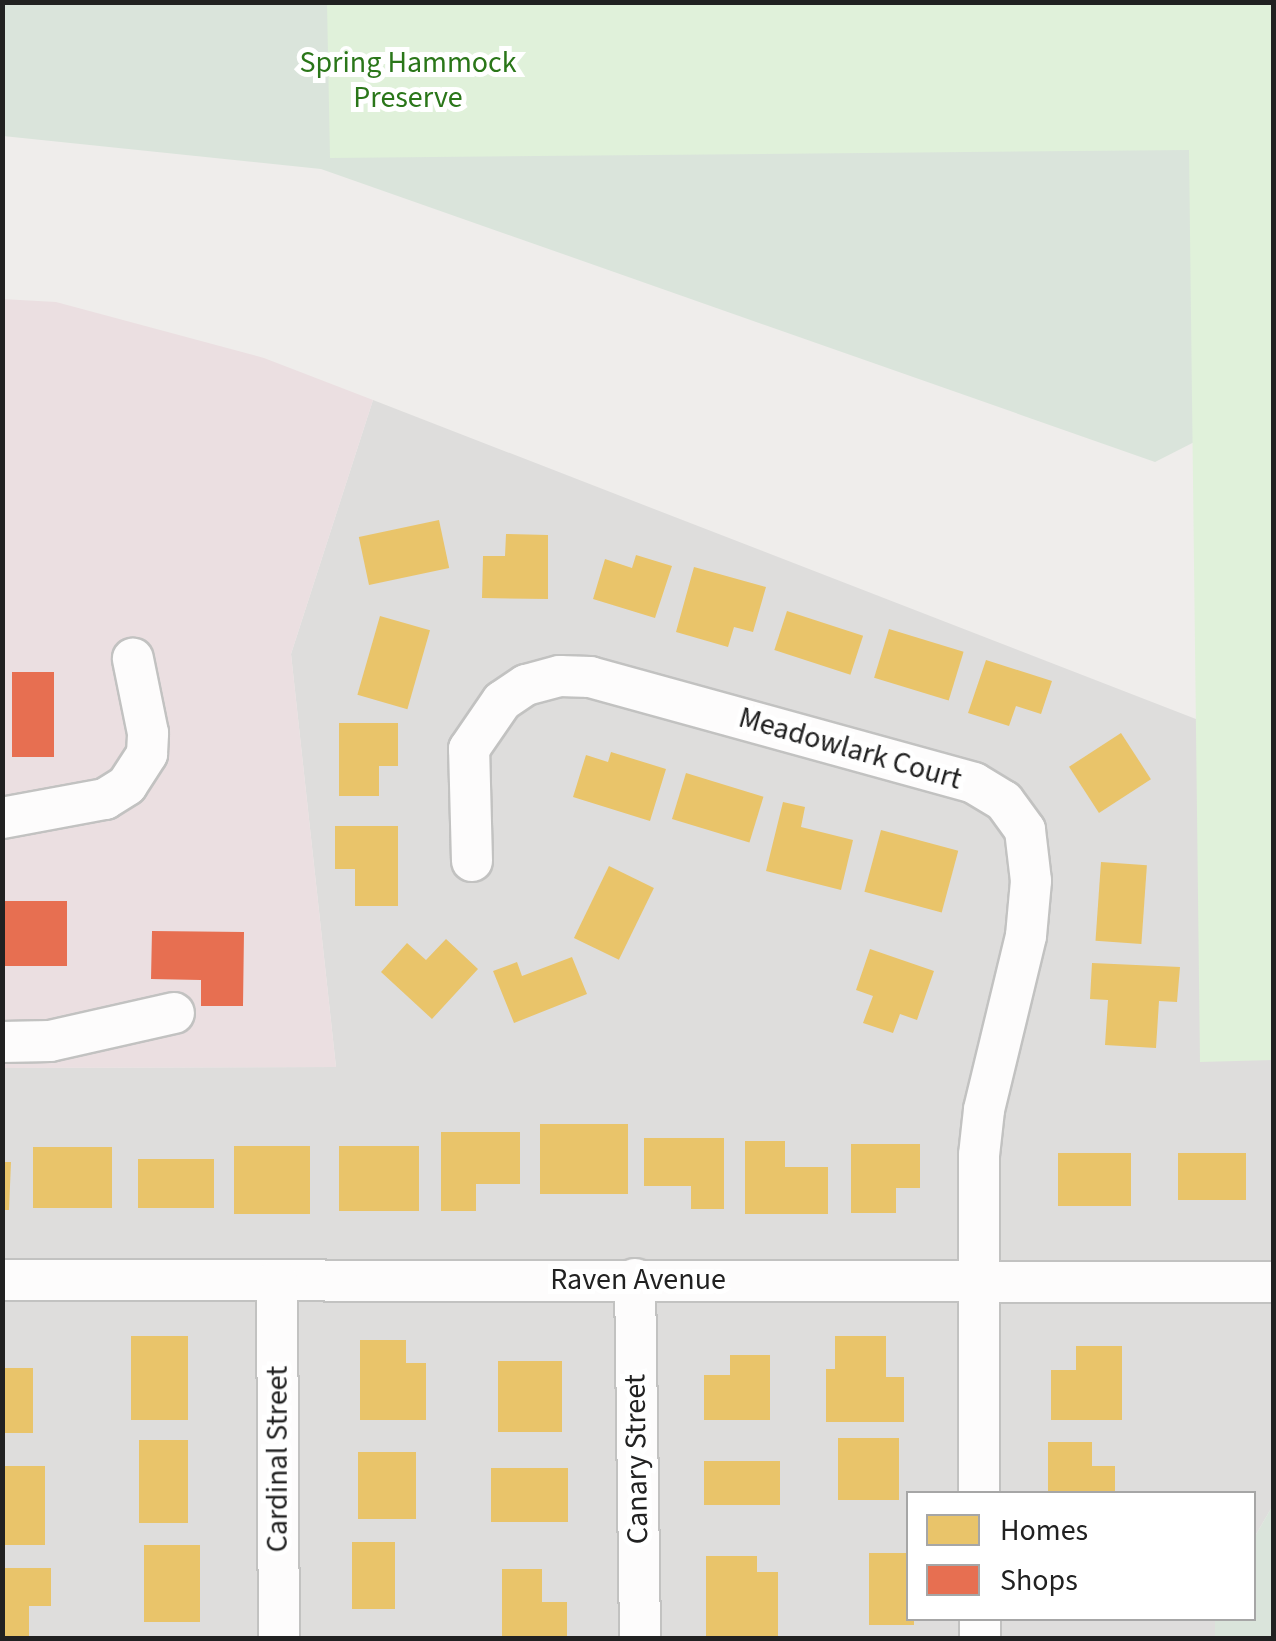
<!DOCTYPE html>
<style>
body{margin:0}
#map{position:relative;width:1276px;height:1641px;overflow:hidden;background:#efedeb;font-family:"Source Sans 3",sans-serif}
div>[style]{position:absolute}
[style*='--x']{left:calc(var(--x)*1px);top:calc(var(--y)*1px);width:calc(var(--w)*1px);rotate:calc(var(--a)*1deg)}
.residential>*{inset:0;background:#dedddc}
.commercial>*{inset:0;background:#ebdfe1}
.wetland>*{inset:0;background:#dae4db}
.park>*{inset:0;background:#e0f1da}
.homes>*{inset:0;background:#e9c46a;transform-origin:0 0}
.shops>*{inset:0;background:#e76f51;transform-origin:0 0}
.roads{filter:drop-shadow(2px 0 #c2c2c1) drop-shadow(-2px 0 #c2c2c1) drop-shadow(0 2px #c2c2c1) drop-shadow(0 -2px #c2c2c1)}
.minor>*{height:40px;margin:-20px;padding:0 20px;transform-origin:20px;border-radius:20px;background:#fdfcfc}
span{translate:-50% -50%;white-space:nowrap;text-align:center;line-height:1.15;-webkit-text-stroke:10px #fff;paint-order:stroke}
.park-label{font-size:30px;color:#2a7619}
.street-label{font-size:30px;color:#212121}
.frame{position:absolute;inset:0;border:5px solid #212121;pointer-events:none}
.legend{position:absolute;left:906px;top:1491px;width:350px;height:130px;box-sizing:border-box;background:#fff;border:2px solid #a6a6a6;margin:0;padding:12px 18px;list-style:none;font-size:30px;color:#212121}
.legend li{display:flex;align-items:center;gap:20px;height:50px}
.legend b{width:50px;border:2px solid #a6a6a6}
</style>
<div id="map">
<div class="residential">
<i style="clip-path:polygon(373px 400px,1273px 749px,1273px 1505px,1254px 1538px,1254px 1494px,908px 1494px,908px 1618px,1215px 1619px,1215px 1638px,3px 1638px,2px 1068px,336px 1067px,291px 654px)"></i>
</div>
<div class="commercial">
<i style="clip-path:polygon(2px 299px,56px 302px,264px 358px,373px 400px,291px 654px,336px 1067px,3px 1068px)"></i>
</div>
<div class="wetland">
<i style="clip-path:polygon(3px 3px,1273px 3px,1273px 402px,1155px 462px,321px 169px,3px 136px)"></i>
<i style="clip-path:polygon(1273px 1505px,1273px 1638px,1215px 1638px,1215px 1619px,1254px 1618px,1254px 1538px)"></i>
</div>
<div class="park">
<i style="clip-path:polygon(327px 3px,1273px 3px,1273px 1060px,1200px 1062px,1189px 150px,330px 158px)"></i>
</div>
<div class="homes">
<i style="left:439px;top:520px;width:49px;height:82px;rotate:78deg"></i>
<i style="clip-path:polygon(506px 534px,548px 535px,548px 599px,482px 598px,483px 556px,505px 556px)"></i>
<i style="clip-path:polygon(636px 555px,672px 566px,655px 618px,593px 599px,605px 559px,632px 568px)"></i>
<i style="clip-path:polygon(694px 567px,766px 587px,753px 632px,734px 627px,728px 647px,676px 632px)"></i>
<i style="left:787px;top:611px;width:80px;height:41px;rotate:18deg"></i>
<i style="left:380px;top:616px;width:52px;height:82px;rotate:16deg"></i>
<i style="left:889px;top:629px;width:78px;height:51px;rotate:17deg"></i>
<i style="clip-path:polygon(986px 660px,1052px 681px,1041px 714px,1016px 706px,1009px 726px,968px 713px)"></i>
<i style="clip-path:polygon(339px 723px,398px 723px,398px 766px,379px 766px,379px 796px,339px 796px)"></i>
<i style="left:1121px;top:733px;width:55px;height:62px;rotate:57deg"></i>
<i style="clip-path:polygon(611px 752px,666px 769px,650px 821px,573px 797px,586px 755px,608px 762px)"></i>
<i style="left:686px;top:773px;width:81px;height:48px;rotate:17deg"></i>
<i style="clip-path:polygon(783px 802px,805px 807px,801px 827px,853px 840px,841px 890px,766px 871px)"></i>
<i style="clip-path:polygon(335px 826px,398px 826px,398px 906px,355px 906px,355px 869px,335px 869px)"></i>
<i style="left:881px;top:830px;width:80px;height:64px;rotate:15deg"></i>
<i style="left:1101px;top:862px;width:46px;height:79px;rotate:4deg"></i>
<i style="left:609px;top:866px;width:50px;height:80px;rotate:26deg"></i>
<i style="clip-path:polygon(446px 939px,478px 969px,432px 1019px,381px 972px,407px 943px,426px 960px)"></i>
<i style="clip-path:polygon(870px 949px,934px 971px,917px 1020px,900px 1014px,893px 1033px,863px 1023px,873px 996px,856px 990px)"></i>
<i style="clip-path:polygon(572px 957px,587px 994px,514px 1023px,493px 971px,517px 962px,522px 976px)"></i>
<i style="clip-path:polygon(1092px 963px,1180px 967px,1177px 1002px,1159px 1001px,1156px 1048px,1105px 1045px,1108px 1000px,1090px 999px)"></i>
<i style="left:540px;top:1124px;width:88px;height:70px"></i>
<i style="clip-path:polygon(441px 1132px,520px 1132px,520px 1184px,476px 1184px,476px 1211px,441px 1211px)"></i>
<i style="clip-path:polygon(644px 1138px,724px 1138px,724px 1209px,691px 1209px,691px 1186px,644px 1186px)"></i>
<i style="clip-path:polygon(745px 1141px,785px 1141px,785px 1167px,828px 1167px,828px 1214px,745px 1214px)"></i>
<i style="clip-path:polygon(851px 1144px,920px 1144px,920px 1188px,896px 1188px,896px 1213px,851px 1213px)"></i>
<i style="left:234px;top:1146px;width:76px;height:68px"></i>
<i style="left:339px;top:1146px;width:80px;height:65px"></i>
<i style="left:33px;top:1147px;width:79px;height:61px"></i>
<i style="left:1058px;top:1153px;width:73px;height:53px"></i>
<i style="left:1178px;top:1153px;width:68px;height:47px"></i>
<i style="left:214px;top:1159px;width:49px;height:76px;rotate:90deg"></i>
<i style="clip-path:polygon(2px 1162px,11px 1162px,9px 1210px,2px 1210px)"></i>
<i style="left:131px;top:1336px;width:57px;height:84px"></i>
<i style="clip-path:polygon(835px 1336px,886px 1336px,886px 1377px,904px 1377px,904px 1422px,826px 1422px,826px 1369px,835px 1369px)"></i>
<i style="clip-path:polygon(360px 1340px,406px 1340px,406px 1363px,426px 1363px,426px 1420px,360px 1420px)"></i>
<i style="clip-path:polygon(1076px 1346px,1122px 1346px,1122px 1420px,1051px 1420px,1051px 1370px,1076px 1370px)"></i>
<i style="clip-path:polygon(730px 1355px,770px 1355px,770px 1420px,704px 1420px,704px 1375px,730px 1375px)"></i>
<i style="left:498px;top:1361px;width:64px;height:71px"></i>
<i style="left:2px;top:1368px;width:31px;height:65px"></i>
<i style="left:838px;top:1438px;width:61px;height:62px"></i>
<i style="left:139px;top:1440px;width:49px;height:83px"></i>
<i style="clip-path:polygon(1048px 1442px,1092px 1442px,1092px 1466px,1115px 1466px,1115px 1494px,1048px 1494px)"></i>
<i style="left:358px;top:1452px;width:58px;height:67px"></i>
<i style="left:704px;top:1461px;width:76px;height:44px"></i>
<i style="left:2px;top:1466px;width:43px;height:79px"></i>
<i style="left:491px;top:1468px;width:77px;height:54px"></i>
<i style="left:352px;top:1542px;width:43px;height:67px"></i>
<i style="left:144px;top:1545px;width:56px;height:77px"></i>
<i style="clip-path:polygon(869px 1553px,908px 1553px,908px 1618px,914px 1618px,914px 1625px,869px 1625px)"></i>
<i style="clip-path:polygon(706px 1556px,757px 1556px,757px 1572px,778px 1572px,778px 1637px,706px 1637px)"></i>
<i style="clip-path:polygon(2px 1568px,51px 1568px,51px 1606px,29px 1606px,29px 1638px,2px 1638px)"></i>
<i style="clip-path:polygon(502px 1569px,542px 1569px,542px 1602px,567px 1602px,567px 1638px,502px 1638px)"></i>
</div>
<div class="shops">
<i style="left:12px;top:672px;width:42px;height:85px"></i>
<i style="left:2px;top:901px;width:65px;height:65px"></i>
<i style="clip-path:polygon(152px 931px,244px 932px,243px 1006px,201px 1006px,201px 980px,151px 979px)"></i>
</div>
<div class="roads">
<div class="minor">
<i style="--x:2;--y:818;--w:105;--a:-10.5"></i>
<i style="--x:105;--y:799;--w:26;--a:-32"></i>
<i style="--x:127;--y:785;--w:37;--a:-57"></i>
<i style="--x:147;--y:754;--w:21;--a:-87"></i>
<i style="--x:148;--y:733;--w:76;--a:-101.5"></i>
<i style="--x:472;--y:861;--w:112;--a:-91.5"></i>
<i style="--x:469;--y:749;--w:58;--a:-55.5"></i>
<i style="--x:502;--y:701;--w:29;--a:-34"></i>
<i style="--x:526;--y:685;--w:35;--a:-15"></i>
<i style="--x:560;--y:676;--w:30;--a:2"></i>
<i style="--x:590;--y:677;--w:398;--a:15.4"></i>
<i style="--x:974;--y:783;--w:35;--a:31"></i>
<i style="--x:1004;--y:801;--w:36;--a:54"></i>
<i style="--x:1025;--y:830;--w:51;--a:83.3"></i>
<i style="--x:1031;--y:881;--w:55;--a:95.2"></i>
<i style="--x:1026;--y:936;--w:179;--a:103.6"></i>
<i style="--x:984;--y:1110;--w:45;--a:96.3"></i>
<i style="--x:979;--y:1155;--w:339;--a:90"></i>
<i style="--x:2;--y:1042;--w:48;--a:-1.2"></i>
<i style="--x:50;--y:1041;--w:127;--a:-12.7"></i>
<i style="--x:635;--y:1279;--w:359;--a:89.2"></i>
<i style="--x:2;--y:1280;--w:1272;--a:0.09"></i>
<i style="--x:277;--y:1280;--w:358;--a:89.7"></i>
<i style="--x:980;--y:1618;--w:20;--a:90"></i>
</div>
</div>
<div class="park-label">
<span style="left:408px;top:80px">Spring Hammock<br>Preserve</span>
</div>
<div class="street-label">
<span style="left:850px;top:749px;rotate:16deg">Meadowlark Court</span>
<span style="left:638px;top:1280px">Raven Avenue</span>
<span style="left:278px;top:1459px;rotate:-90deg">Cardinal Street</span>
<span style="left:637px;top:1459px;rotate:-91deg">Canary Street</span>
</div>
<div class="frame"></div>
<ul class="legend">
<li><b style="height:28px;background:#e9c46a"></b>Homes</li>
<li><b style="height:28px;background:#e76f51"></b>Shops</li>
</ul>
</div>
